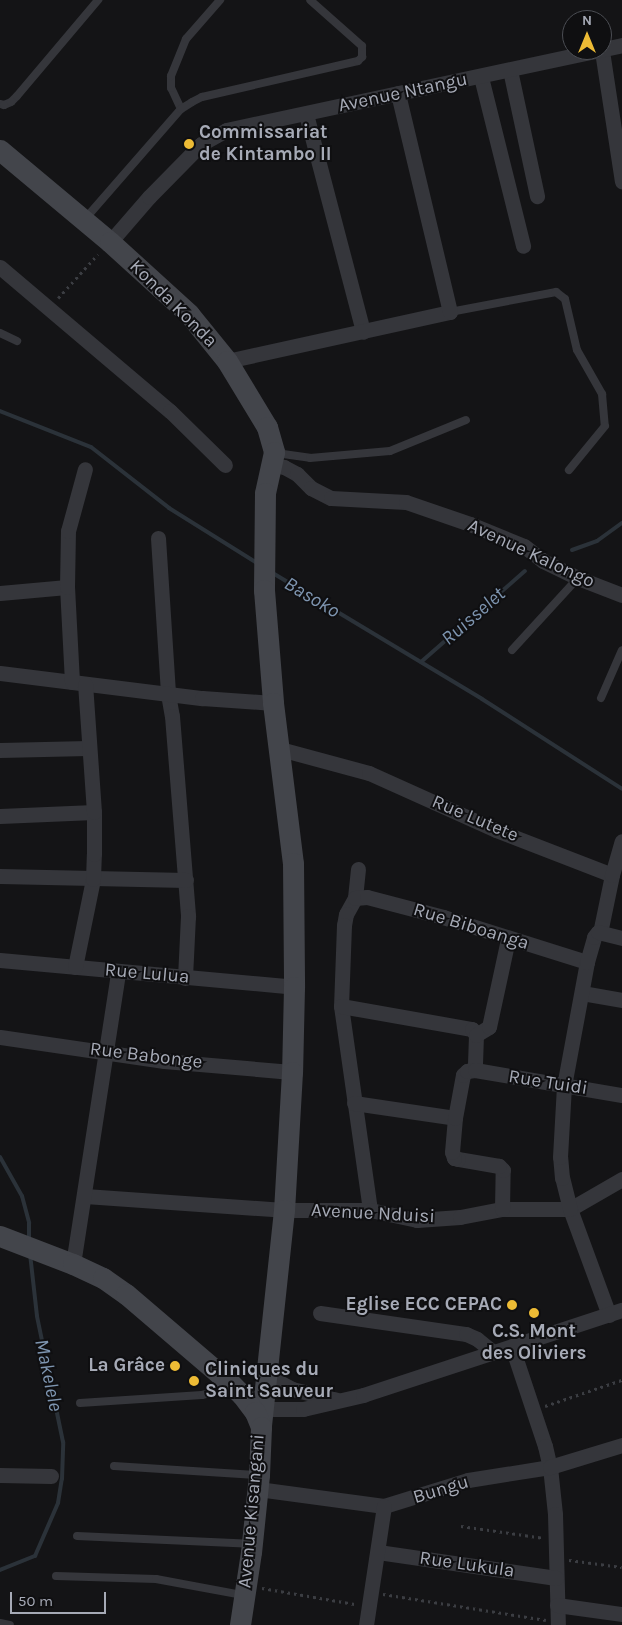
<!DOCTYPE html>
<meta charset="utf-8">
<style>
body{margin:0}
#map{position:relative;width:622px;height:1625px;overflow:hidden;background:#141416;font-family:Karla,sans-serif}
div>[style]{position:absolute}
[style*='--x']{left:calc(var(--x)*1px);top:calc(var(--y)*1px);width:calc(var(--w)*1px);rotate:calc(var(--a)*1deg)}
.stream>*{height:4px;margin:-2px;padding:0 2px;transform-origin:2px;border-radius:2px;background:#2b3239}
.path>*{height:2.5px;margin-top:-1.25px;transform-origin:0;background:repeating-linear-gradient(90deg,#3b3d42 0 2.5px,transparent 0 6.5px)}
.lane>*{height:8px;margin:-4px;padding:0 4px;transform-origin:4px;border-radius:4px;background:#35363b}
.street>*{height:15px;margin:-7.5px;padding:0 7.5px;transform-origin:7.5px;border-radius:7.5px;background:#35363b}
.secondary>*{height:21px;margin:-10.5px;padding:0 10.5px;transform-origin:10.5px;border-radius:10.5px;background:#43454b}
.dots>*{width:14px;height:14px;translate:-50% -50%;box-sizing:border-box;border:2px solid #0f0f11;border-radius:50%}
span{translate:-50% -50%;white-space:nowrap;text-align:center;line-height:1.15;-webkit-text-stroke:4px #0f0f11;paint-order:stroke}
.street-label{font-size:19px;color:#a6aab6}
.poi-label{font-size:19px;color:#a6aab6;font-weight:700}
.left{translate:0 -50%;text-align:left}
.right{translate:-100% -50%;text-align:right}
.water-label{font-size:20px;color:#7e95b0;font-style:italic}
.north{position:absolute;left:562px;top:10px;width:50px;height:50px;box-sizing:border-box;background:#0f0f11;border:1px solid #4b4d53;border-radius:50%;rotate:0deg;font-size:14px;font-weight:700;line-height:20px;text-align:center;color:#a6aab6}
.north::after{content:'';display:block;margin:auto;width:18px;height:22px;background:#edbb35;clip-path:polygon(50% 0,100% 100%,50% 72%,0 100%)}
.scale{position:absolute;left:10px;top:1592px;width:96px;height:22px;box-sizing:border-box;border:2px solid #a6aab6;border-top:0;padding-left:6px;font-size:15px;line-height:18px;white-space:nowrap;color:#a6aab6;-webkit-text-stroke:4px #0f0f11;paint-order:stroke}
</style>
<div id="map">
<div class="stream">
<i style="--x:0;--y:411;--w:98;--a:21.6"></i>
<i style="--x:91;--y:447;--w:99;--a:38"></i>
<i style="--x:169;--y:508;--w:104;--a:32"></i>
<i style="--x:572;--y:550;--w:27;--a:-20"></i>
<i style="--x:597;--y:541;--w:31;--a:-36"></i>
<i style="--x:271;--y:572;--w:246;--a:31"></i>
<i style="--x:482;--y:699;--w:166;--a:32.7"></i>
<i style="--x:421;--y:662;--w:138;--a:-41.2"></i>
<i style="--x:0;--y:1157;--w:45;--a:60.6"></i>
<i style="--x:22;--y:1196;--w:28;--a:75"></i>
<i style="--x:29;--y:1223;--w:17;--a:90"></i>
<i style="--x:0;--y:1570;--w:38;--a:-22"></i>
<i style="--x:35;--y:1556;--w:58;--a:-66.5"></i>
<i style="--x:58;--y:1503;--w:24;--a:-81"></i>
<i style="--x:62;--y:1479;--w:37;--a:-88"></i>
<i style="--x:63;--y:1442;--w:129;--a:-101.7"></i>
<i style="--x:37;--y:1316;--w:62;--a:-96.4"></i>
</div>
<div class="path">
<i style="--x:58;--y:298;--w:59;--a:-47.7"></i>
<i style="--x:545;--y:1406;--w:81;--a:-18.7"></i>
<i style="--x:461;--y:1526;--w:84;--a:8.2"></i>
<i style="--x:569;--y:1560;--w:53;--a:7.5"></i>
<i style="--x:262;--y:1588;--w:94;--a:9.8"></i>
<i style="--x:383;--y:1594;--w:165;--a:9.1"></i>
</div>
<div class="lane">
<i style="--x:0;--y:104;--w:4;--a:14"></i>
<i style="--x:4;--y:105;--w:8;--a:-23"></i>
<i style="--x:11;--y:102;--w:8;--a:-45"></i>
<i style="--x:17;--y:96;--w:126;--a:-49.8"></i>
<i style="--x:181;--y:109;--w:23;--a:-115"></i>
<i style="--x:171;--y:88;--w:12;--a:-90"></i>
<i style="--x:171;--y:76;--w:40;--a:-68"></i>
<i style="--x:186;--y:39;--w:52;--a:-48.9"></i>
<i style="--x:85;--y:219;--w:146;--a:-48.9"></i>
<i style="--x:181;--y:109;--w:13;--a:-32"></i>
<i style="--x:192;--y:102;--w:11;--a:-27"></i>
<i style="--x:202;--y:97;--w:160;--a:-13"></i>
<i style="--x:358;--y:61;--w:6;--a:-45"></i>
<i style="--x:362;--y:57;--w:11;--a:-90"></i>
<i style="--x:362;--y:46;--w:69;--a:-138.5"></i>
<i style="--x:450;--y:312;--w:108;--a:-10.7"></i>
<i style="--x:556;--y:292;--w:11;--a:38"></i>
<i style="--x:565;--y:299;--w:52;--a:76.8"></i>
<i style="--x:577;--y:350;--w:51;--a:60.4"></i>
<i style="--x:602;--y:394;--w:32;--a:85"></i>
<i style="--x:605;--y:426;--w:57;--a:129.3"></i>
<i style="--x:0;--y:333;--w:19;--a:25"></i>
<i style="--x:276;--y:453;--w:34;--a:8"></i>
<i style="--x:310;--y:458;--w:80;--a:-5"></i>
<i style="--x:390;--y:451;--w:82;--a:-22.2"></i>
<i style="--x:512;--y:650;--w:98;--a:-47.5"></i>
<i style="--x:601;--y:698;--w:52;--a:-66.4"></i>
<i style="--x:80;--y:1403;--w:122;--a:-3.8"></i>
<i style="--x:202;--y:1395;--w:16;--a:-14"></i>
<i style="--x:218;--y:1391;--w:12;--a:-42"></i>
<i style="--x:114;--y:1466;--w:143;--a:3.6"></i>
<i style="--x:77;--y:1536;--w:173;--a:2.6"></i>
<i style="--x:56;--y:1576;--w:100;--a:1.7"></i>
<i style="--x:156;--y:1579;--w:87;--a:10.5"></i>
<i style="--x:0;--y:1623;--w:10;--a:11"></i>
</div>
<div class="street">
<i style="--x:602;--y:51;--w:132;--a:81.3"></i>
<i style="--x:510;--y:70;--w:129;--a:77.9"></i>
<i style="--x:481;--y:77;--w:174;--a:76"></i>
<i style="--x:306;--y:114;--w:225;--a:75.3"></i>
<i style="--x:110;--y:242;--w:60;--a:-49.1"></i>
<i style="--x:149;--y:197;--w:74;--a:-45.5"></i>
<i style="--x:201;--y:144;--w:29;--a:-29"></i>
<i style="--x:226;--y:130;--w:405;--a:-12.1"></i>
<i style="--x:0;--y:267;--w:223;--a:40.3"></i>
<i style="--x:170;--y:411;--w:77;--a:44.5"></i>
<i style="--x:227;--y:361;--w:228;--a:-12.4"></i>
<i style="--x:450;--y:312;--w:225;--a:-103.4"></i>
<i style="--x:272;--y:465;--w:12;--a:9"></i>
<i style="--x:284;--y:467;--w:15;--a:28"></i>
<i style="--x:297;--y:474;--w:20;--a:45"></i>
<i style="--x:311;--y:488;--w:22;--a:27"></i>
<i style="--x:331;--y:498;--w:75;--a:3.1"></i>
<i style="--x:406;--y:502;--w:68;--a:19"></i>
<i style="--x:470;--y:524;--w:58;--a:22.2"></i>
<i style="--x:524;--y:546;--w:24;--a:38"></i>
<i style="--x:543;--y:561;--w:39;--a:26"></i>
<i style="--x:578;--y:578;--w:47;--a:21.1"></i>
<i style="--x:158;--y:538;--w:156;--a:86.3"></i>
<i style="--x:168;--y:694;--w:22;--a:80"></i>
<i style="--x:172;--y:716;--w:201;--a:85.4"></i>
<i style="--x:188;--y:916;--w:62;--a:92.8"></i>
<i style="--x:0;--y:593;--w:67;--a:-5.1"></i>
<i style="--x:0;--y:673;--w:204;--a:7.1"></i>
<i style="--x:202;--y:698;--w:71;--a:4"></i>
<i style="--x:72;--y:682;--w:95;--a:-93"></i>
<i style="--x:67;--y:587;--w:56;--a:-89"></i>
<i style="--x:68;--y:531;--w:64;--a:-74.7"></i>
<i style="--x:280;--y:749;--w:92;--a:15.1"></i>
<i style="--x:369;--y:773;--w:139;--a:24.2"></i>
<i style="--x:496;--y:830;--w:124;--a:21.2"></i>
<i style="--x:612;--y:875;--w:59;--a:101.7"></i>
<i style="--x:0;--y:750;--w:88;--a:-1.3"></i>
<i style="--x:0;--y:816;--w:94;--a:-2.4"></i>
<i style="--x:358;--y:869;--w:29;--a:96"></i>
<i style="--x:355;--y:898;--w:18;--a:119"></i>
<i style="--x:346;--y:914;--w:11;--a:100"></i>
<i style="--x:344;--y:925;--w:81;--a:92.1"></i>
<i style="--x:341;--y:1006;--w:206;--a:81.9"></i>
<i style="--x:612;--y:875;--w:35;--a:-74"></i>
<i style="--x:0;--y:876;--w:186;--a:1.2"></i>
<i style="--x:355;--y:898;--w:12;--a:-5"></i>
<i style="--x:367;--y:897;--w:79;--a:14.7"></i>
<i style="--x:443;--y:917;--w:151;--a:17.4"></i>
<i style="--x:0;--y:960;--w:295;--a:5.2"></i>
<i style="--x:75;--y:967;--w:90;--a:-78.4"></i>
<i style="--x:93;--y:879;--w:25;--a:-88"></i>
<i style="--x:94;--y:854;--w:42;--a:-90"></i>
<i style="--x:94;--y:812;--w:128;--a:-94"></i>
<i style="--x:582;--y:993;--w:41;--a:9.9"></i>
<i style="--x:341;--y:1006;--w:133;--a:10"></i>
<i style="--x:472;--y:1029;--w:7;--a:56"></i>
<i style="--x:476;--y:1035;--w:35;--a:92"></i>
<i style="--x:476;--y:1035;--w:15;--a:-32"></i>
<i style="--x:489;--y:1027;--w:90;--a:-77.8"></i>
<i style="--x:0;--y:1037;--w:166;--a:8.3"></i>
<i style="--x:164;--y:1061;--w:128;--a:4.9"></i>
<i style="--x:354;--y:1103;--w:102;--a:8.4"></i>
<i style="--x:85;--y:1196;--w:199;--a:4"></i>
<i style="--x:284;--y:1210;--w:86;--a:0"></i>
<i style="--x:370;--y:1210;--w:48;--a:12"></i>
<i style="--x:417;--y:1220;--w:43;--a:-4"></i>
<i style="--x:460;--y:1217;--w:43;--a:-10.8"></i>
<i style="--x:502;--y:1209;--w:68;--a:0"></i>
<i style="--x:570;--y:1209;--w:60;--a:-30"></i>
<i style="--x:502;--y:1209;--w:39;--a:-89"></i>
<i style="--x:503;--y:1170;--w:6;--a:-135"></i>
<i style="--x:499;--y:1166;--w:42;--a:-170.3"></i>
<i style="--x:458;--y:1159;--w:4;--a:-166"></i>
<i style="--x:454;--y:1158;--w:6;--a:-108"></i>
<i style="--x:452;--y:1152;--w:34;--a:-85"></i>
<i style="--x:455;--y:1118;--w:44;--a:-79.5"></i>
<i style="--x:463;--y:1075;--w:6;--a:-45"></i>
<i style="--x:467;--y:1071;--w:8;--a:-7"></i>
<i style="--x:475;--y:1070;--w:149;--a:9.7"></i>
<i style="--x:73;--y:1264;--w:295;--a:-81.2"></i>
<i style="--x:320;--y:1313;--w:148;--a:8.2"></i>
<i style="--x:466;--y:1334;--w:12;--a:24"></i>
<i style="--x:477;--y:1339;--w:21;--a:39"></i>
<i style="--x:609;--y:1315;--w:113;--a:-110.2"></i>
<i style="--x:570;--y:1209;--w:32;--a:-104"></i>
<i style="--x:562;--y:1178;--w:21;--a:-95"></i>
<i style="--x:560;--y:1157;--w:71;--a:-86.8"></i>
<i style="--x:564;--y:1086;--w:126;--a:-79.5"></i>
<i style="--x:587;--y:962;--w:26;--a:-74"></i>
<i style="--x:594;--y:937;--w:6;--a:-51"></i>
<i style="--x:598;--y:932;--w:25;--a:14"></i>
<i style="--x:512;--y:1347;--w:104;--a:71.6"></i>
<i style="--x:545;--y:1446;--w:22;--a:77"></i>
<i style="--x:550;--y:1467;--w:47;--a:83.9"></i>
<i style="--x:555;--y:1514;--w:111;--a:88.5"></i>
<i style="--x:266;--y:1375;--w:30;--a:28"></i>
<i style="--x:292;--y:1389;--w:46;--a:13.7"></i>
<i style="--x:263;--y:1409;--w:40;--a:0"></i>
<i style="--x:303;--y:1409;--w:62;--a:-13.1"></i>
<i style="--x:363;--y:1395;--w:273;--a:-18.2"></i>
<i style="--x:0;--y:1475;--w:51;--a:1.1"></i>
<i style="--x:258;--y:1489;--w:127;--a:7.7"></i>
<i style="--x:384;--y:1506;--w:88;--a:-17.2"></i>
<i style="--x:468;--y:1480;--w:83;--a:-9"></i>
<i style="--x:550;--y:1467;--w:75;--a:-17"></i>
<i style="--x:378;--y:1552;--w:180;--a:8.3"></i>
<i style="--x:557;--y:1605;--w:66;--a:7.9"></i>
<i style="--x:366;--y:1625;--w:120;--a:-81.4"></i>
</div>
<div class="secondary">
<i style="--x:0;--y:150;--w:143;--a:39.9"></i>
<i style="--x:110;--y:242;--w:107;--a:42.3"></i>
<i style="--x:189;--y:314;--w:60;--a:51"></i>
<i style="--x:227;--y:361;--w:77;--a:58.8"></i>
<i style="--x:267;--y:427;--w:26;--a:74"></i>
<i style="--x:274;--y:452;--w:42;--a:102.4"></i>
<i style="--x:265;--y:493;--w:97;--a:90.6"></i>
<i style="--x:264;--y:590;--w:113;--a:85.4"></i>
<i style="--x:273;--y:703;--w:161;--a:82.9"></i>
<i style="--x:293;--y:863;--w:124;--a:89.5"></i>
<i style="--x:294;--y:987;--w:85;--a:91.3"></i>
<i style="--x:292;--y:1072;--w:138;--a:93.3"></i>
<i style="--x:284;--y:1210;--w:218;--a:96.1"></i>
<i style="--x:0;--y:1236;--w:78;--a:21"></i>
<i style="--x:73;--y:1264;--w:33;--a:25"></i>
<i style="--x:103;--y:1278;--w:28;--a:35"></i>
<i style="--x:126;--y:1294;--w:135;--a:40.5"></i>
<i style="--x:229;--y:1382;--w:18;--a:45"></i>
<i style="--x:242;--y:1395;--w:21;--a:53"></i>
<i style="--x:255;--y:1412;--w:16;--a:68"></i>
<i style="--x:261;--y:1427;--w:48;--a:92.4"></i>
<i style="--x:259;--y:1475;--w:77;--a:95.9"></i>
<i style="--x:251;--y:1552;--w:74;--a:98.6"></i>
</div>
<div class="dots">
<i style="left:189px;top:144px;background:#edbb35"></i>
<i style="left:512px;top:1305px;background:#edbb35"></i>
<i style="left:534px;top:1313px;background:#edbb35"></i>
<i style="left:175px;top:1366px;background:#edbb35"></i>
<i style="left:194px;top:1381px;background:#edbb35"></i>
</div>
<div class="street-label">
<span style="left:403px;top:93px;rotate:-12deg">Avenue Ntangu</span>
<span style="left:173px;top:304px;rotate:45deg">Konda Konda</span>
<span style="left:531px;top:554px;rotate:25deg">Avenue Kalongo</span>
<span style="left:475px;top:819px;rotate:23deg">Rue Lutete</span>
<span style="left:471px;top:927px;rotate:17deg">Rue Biboanga</span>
<span style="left:147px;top:974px;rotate:5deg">Rue Lulua</span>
<span style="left:146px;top:1056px;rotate:7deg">Rue Babonge</span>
<span style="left:548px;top:1083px;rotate:9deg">Rue Tuidi</span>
<span style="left:373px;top:1214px;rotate:3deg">Avenue Nduisi</span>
<span style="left:441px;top:1490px;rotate:-17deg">Bungu</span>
<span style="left:252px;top:1511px;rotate:-85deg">Avenue Kisangani</span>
<span style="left:467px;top:1565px;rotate:8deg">Rue Lukula</span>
</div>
<div class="poi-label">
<span class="left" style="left:199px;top:144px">Commissariat<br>de Kintambo II</span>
<span class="right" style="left:502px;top:1305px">Eglise ECC CEPAC</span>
<span style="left:534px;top:1343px">C.S. Mont<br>des Oliviers</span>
<span class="right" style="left:165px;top:1366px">La Grâce</span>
<span class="left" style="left:205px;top:1381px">Cliniques du<br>Saint Sauveur</span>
</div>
<div class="water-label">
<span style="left:312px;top:597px;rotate:31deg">Basoko</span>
<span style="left:473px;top:616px;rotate:-41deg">Ruisselet</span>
<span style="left:49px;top:1375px;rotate:78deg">Makelele</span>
</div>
<div class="north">N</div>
<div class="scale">50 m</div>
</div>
